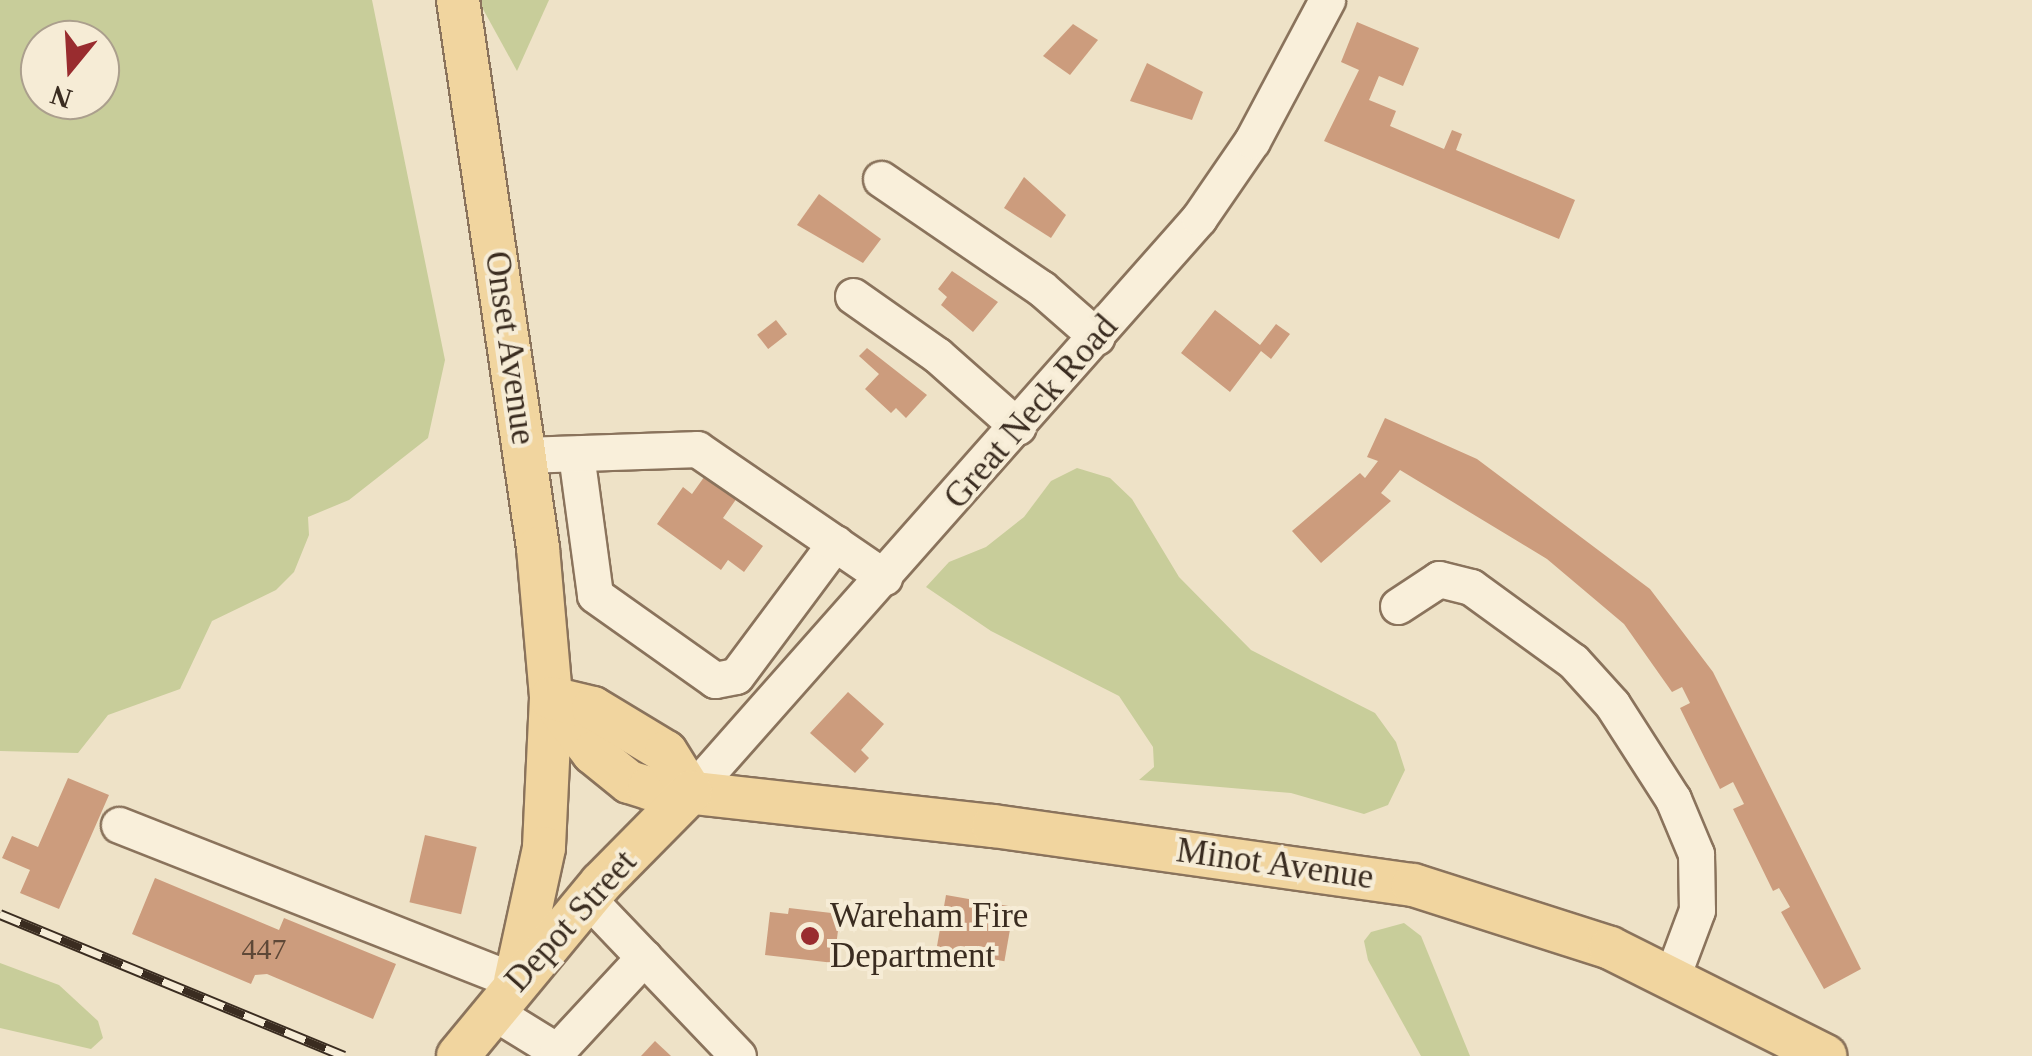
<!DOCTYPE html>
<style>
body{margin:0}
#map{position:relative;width:2032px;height:1056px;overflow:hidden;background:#eee2c7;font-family:"Times New Roman",serif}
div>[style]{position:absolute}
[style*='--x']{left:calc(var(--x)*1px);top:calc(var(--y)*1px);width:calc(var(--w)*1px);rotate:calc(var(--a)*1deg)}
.green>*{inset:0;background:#c8cd9a}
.building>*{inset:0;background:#cc9c7d;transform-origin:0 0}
.roads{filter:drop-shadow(2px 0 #8a735c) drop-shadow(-2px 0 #8a735c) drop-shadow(0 2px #8a735c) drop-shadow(0 -2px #8a735c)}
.minor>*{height:35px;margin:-17.5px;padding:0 17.5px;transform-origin:17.5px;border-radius:17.5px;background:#f9efda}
.major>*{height:42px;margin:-21px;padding:0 21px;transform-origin:21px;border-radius:21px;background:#f1d59f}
.rail>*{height:11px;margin-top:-5.5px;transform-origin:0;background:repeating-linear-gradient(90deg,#f6ecd6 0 22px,#3a2c20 0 44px);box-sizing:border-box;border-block:2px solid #3a2c20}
.dots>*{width:28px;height:28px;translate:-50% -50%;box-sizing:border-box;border:5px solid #f6ecd6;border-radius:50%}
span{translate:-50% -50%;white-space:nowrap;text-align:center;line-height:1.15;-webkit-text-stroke:8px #f6ecd6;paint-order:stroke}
.number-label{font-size:30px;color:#5e4837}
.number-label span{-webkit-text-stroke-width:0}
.street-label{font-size:35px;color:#3a2c20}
.poi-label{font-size:35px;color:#3a2c20}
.left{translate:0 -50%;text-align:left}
.north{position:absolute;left:20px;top:20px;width:100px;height:100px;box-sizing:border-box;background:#f6ecd6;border:2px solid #ab9f8d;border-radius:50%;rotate:198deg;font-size:28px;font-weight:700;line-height:40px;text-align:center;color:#3a2c20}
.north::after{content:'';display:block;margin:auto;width:35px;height:45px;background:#992c2f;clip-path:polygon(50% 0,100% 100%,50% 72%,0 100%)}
</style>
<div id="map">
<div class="green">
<i style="clip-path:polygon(evenodd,0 0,372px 0,445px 360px,428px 438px,349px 500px,308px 517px,309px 535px,294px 572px,276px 590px,212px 621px,180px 689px,108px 715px,78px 753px,0 751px,0 0,40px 40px,100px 40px,100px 100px,40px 100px,40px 40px)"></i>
<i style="clip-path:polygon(478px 0,549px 0,517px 71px)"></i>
<i style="clip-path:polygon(1077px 468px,1110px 478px,1132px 499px,1179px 577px,1251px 650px,1375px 713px,1396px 742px,1405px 770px,1388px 805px,1364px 814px,1291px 793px,1139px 780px,1154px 767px,1153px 747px,1119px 696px,991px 631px,926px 587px,949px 562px,986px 547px,1024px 517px,1051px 481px)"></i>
<i style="clip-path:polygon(1404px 923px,1421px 936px,1470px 1056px,1421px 1056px,1368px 960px,1364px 941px,1371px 932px)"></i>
<i style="clip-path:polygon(0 963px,59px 985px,98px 1021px,103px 1038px,91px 1049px,0 1028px)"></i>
</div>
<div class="building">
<i style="clip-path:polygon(1357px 22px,1419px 48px,1403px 86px,1379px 76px,1369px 100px,1396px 111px,1390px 126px,1444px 149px,1452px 130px,1462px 134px,1456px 150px,1575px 200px,1559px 239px,1324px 141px,1359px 70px,1341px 62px)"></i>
<i style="clip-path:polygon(1073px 24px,1098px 40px,1070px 75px,1043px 56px)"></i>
<i style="clip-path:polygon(1147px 63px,1203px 92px,1192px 120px,1130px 101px)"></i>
<i style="clip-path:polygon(1024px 177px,1066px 215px,1051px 238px,1004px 208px)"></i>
<i style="clip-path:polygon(819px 194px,881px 239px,863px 263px,797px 225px)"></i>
<i style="clip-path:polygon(952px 271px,998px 302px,973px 332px,941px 305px,947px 297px,938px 289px)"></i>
<i style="clip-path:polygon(1215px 310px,1260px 345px,1276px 324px,1290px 334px,1271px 359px,1261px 351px,1230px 392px,1181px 353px)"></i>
<i style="left:776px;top:320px;width:18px;height:24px;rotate:52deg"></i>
<i style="clip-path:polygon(867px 348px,927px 395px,906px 418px,896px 408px,891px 413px,865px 389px,879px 374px,859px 356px)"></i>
<i style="clip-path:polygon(1385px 418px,1477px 459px,1650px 589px,1713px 672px,1861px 969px,1824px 989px,1781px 912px,1790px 907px,1779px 888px,1773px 891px,1733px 809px,1744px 804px,1733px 782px,1720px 789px,1680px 708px,1690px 703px,1682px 687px,1672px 692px,1624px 624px,1547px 559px,1400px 470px,1381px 493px,1391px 501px,1321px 563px,1292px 531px,1360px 473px,1365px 478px,1378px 461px,1367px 457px)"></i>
<i style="clip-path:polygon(712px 466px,744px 488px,723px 518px,763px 546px,744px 572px,728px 560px,721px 570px,657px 524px,683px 487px,692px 494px)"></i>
<i style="clip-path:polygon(848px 692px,884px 724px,861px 750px,869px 758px,855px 773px,810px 733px)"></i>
<i style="clip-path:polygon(68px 778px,109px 795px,59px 909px,20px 893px,30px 870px,2px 858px,12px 836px,38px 847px)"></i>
<i style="left:425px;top:835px;width:53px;height:69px;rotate:13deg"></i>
<i style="clip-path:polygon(155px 878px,279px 930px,284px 918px,396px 964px,373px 1019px,267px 974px,255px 975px,251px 984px,132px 934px)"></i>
<i style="left:946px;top:895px;width:69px;height:55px;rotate:10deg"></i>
<i style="clip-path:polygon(789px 908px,840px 914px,834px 963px,765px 955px,770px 912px,788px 914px)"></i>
<i style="clip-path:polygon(655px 1041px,671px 1056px,641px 1056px)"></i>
</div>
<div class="roads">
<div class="minor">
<i style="--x:881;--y:179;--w:194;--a:34.3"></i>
<i style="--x:1041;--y:288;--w:74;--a:41.2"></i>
<i style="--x:853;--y:296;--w:103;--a:35.1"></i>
<i style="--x:937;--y:355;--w:108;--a:41.6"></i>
<i style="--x:576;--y:454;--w:142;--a:82.3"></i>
<i style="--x:595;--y:595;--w:147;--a:35.3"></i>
<i style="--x:715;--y:680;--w:21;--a:-11"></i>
<i style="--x:736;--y:676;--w:166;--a:-53.3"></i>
<i style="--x:526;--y:455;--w:171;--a:-2"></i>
<i style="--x:697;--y:449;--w:227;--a:34.4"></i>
<i style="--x:1398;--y:606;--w:49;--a:-33.4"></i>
<i style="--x:1439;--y:579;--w:33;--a:14"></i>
<i style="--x:1471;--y:587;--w:126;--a:36"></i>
<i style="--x:1573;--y:661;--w:58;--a:47.8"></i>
<i style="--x:1612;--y:704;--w:113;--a:57.3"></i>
<i style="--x:1673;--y:799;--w:60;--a:67.3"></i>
<i style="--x:1696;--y:854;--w:56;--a:89"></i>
<i style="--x:1697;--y:910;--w:72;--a:110.5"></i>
<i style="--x:691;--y:792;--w:767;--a:-48.49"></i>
<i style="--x:1199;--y:218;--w:93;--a:-55.5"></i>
<i style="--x:1252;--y:141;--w:160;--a:-62"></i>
<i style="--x:119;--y:825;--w:426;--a:21.5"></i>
<i style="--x:588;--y:899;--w:217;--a:46.3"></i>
<i style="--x:492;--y:1011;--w:76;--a:31.6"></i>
<i style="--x:557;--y:1051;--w:128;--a:-47.2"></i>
</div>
<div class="major">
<i style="--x:458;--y:0;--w:554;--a:81.69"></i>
<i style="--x:538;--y:548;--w:151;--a:85"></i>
<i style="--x:551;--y:698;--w:150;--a:92.7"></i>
<i style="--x:544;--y:848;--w:136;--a:102.3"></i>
<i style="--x:551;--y:698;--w:69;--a:52.6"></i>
<i style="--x:593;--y:753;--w:46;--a:38.9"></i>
<i style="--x:629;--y:782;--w:21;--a:17"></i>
<i style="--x:649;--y:788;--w:346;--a:6.3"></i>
<i style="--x:993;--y:826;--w:424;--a:8"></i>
<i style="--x:1413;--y:885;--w:207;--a:17.7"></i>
<i style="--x:1610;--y:948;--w:241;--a:26.6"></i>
<i style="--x:551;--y:698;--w:43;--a:13.4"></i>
<i style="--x:593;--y:708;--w:85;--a:31.1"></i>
<i style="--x:666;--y:752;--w:47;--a:58"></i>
<i style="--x:458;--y:1056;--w:224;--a:-50.4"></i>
<i style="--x:601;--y:883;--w:128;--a:-45.3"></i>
</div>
</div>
<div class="rail">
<i style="--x:0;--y:914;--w:372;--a:22.4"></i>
</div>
<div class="dots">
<i style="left:810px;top:936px;background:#992c2f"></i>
</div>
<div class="number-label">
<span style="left:264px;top:949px">447</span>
</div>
<div class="street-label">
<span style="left:510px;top:348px;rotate:82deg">Onset Avenue</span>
<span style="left:1031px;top:412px;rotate:-49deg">Great Neck Road</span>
<span style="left:1275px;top:864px;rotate:8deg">Minot Avenue</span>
<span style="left:571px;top:921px;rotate:-48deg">Depot Street</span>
</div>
<div class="poi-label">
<span class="left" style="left:830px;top:936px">Wareham Fire<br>Department</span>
</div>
<div class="north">N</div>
</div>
